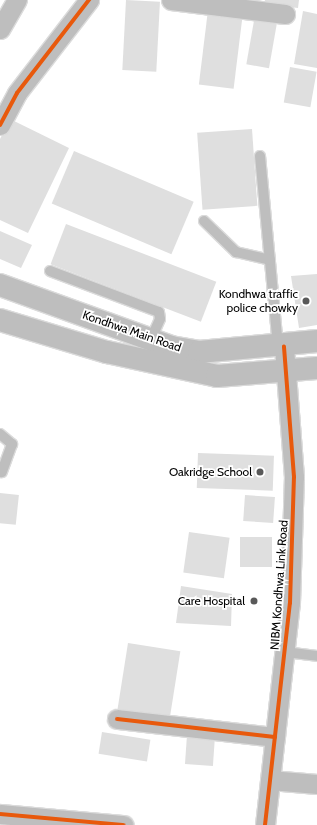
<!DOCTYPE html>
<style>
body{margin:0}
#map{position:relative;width:317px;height:825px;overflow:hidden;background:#fff;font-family:Cabin,sans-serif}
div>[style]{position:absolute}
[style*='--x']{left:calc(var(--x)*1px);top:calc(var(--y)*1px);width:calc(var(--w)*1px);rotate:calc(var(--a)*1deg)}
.building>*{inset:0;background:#dfdfdf;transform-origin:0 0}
.roads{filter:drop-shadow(1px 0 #dbdbdb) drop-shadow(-1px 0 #dbdbdb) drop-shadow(0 1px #dbdbdb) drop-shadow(0 -1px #dbdbdb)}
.service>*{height:10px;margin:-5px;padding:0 5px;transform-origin:5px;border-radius:5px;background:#bebebe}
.minor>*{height:19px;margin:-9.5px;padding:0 9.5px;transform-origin:9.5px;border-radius:9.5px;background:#bebebe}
.primary>*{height:22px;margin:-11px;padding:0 11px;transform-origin:11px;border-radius:11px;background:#bebebe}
.cycleway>*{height:4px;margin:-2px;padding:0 2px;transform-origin:2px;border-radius:2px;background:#e8590c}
.dots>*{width:11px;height:11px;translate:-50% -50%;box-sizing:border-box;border:2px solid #fff;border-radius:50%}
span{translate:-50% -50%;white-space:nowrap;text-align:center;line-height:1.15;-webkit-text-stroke:3.5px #fff;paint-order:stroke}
.poi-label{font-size:12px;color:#000}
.right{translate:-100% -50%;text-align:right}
.street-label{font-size:12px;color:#000}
</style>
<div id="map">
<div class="building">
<i style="left:126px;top:0;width:34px;height:70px;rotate:3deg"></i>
<i style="clip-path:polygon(265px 0,299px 0,298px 8px,264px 4px)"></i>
<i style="left:208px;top:10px;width:35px;height:75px;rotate:7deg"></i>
<i style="clip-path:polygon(303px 11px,317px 14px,317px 68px,294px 64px)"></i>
<i style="left:255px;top:15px;width:23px;height:50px;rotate:10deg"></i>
<i style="left:290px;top:67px;width:27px;height:36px;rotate:10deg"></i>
<i style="clip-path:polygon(10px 119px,69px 148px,28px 233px,0 220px,0 139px)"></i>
<i style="left:252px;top:129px;width:77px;height:55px;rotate:86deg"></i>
<i style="left:74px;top:151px;width:130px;height:57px;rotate:23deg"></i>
<i style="left:66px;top:224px;width:161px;height:43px;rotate:21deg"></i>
<i style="clip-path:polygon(0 231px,32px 245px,21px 268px,0 259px)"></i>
<i style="clip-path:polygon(317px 274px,317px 325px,299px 328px,291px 276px)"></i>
<i style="left:198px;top:453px;width:76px;height:35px;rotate:2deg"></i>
<i style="left:0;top:493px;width:19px;height:30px;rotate:6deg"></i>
<i style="left:245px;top:495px;width:30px;height:26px;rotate:4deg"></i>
<i style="left:189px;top:532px;width:41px;height:41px;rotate:8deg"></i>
<i style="left:240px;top:537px;width:32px;height:30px"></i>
<i style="clip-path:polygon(181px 586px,232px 594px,231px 626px,176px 623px)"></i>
<i style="left:128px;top:643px;width:53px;height:67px;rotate:9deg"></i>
<i style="left:102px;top:732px;width:49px;height:22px;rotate:9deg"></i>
<i style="left:187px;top:735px;width:28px;height:29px;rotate:4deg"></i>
</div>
<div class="roads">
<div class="service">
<i style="--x:260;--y:156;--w:191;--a:84.6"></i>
<i style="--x:204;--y:221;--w:45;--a:44.1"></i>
<i style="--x:236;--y:252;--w:35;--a:13"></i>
<i style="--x:50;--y:271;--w:116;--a:20.6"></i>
<i style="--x:159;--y:312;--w:7;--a:82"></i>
<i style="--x:160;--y:319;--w:22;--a:114"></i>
<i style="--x:0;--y:434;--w:16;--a:40"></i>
<i style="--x:12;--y:444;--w:30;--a:110"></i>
<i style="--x:285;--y:652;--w:32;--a:7"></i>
</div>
<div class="minor">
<i style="--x:171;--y:0;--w:115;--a:7"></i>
<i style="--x:0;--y:29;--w:34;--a:-60"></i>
<i style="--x:0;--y:125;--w:36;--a:-62"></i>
<i style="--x:17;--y:93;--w:118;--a:-52.3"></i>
<i style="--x:117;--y:719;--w:159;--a:6.5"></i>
<i style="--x:270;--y:780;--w:47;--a:4.9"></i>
<i style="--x:0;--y:814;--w:124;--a:5.1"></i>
<i style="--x:265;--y:825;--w:223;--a:-83.6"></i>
<i style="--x:290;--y:603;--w:126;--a:-88.2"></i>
<i style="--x:294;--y:477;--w:131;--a:-94.4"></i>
</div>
<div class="primary">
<i style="--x:0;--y:285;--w:182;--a:19.9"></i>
<i style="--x:171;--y:347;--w:28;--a:10"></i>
<i style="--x:199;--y:352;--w:119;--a:-5.3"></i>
<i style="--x:0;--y:320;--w:112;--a:16.7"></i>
<i style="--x:107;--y:352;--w:113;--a:12.3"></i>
<i style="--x:217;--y:376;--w:100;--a:-4.6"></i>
</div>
</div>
<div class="cycleway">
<i style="--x:0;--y:125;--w:36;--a:-62"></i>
<i style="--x:17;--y:93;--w:118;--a:-52.3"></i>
<i style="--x:117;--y:719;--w:159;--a:6.5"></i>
<i style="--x:0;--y:814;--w:124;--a:5.1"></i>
<i style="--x:265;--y:825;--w:223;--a:-83.6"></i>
<i style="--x:290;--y:603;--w:126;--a:-88.2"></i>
<i style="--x:294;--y:477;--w:131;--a:-94.4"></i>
</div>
<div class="dots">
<i style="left:306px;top:301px;background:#595959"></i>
<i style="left:260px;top:472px;background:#595959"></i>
<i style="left:254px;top:601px;background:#595959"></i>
</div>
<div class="poi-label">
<span class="right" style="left:298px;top:301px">Kondhwa traffic<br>police chowky</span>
<span class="right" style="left:252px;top:472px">Oakridge School</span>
<span class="right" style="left:245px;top:601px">Care Hospital</span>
</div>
<div class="street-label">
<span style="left:132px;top:331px;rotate:19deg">Kondhwa Main Road</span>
<span style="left:279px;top:585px;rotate:-86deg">NIBM Kondhwa Link Road</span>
</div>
</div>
